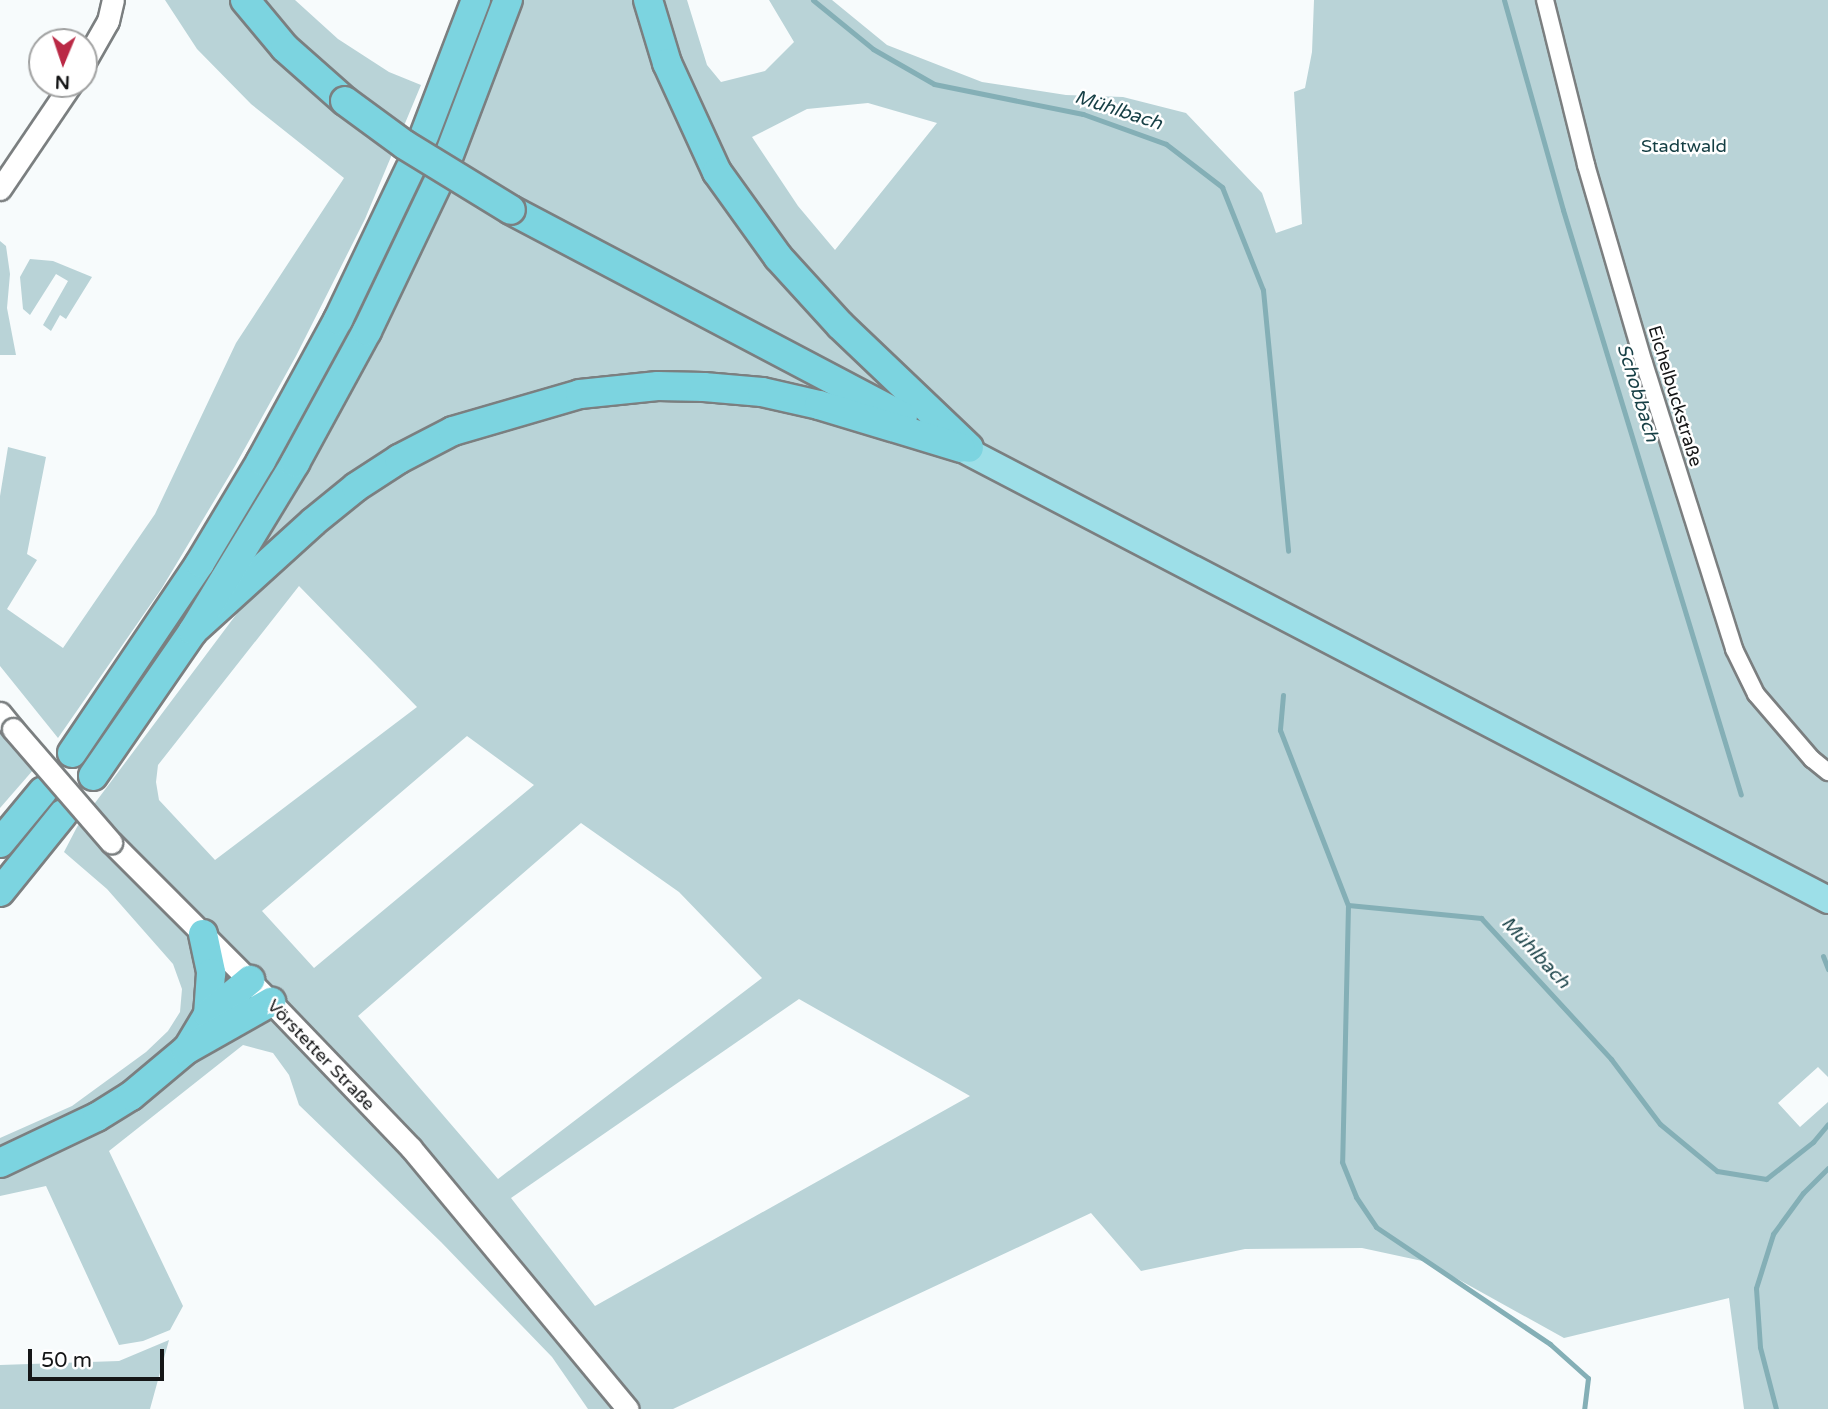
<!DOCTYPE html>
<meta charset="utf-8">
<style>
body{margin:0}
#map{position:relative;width:1828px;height:1409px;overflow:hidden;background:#f7fbfc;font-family:"Varela Round",sans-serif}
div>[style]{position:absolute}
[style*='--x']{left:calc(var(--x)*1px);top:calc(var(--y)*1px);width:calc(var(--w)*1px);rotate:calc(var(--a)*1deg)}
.green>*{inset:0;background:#b9d3d7}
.stream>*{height:5px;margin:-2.5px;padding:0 2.5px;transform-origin:2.5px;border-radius:2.5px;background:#84afb6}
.roads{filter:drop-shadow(2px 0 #7b7f80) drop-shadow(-2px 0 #7b7f80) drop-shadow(0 2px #7b7f80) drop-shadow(0 -2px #7b7f80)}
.minor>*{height:16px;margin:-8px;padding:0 8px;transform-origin:8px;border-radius:8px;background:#fff}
.tertiary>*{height:21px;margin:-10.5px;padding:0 10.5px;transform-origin:10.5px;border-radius:10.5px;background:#fff}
.primary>*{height:26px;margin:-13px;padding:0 13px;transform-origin:13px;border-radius:13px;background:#9ddfe8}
.trunk>*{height:28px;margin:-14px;padding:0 14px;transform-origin:14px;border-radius:14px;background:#7cd4e0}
.bridges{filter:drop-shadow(2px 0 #7b7f80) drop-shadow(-2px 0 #7b7f80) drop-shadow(0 2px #7b7f80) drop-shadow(0 -2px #7b7f80)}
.tertiary-bridge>*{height:21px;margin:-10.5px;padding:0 10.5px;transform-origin:10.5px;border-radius:10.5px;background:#fff}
.trunk-bridge>*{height:28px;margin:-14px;padding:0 14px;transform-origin:14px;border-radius:14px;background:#7cd4e0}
span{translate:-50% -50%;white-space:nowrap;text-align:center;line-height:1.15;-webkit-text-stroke:5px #fff;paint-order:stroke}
.park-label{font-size:18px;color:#143e43}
.street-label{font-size:18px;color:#151617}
.water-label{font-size:19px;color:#163f45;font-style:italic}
.north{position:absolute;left:28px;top:28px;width:70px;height:70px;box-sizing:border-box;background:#fff;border:2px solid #a1a2a2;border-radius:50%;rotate:182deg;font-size:19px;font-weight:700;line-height:28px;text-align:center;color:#151617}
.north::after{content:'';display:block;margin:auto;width:24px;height:32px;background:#ba2945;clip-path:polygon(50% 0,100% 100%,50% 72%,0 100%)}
.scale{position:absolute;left:28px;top:1349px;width:136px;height:32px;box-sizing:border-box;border:4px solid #151617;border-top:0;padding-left:9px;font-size:21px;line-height:24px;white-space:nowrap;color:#151617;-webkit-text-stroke:5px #fff;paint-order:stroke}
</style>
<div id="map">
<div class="green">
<i style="clip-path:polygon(165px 0,295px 0,338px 39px,389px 72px,421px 85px,365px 219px,296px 356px,235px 466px,162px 588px,58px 738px,0 666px,0 496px,8px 447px,46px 457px,27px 554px,37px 560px,7px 609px,63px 648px,155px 514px,236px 343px,344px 178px,251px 104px,197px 49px)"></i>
<i style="clip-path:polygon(evenodd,521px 0,687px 0,707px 65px,721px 82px,765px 71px,794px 42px,769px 0,832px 0,887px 45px,982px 82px,1066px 95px,1123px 97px,1186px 113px,1262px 193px,1276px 233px,1302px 224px,1294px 92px,1305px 88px,1312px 52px,1314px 0,1828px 0,1828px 1077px,1818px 1067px,1778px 1103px,1800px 1127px,1828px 1102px,1828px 1409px,1744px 1409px,1729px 1298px,1564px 1338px,1427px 1262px,1362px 1248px,1245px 1249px,1141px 1271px,1091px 1213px,673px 1409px,588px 1409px,552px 1357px,441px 1242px,299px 1105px,289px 1075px,273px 1053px,243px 1045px,109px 1151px,183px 1306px,170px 1330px,143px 1341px,119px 1345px,46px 1186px,0 1196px,0 1138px,72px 1106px,146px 1052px,168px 1031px,180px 1012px,182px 989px,173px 964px,107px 889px,64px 852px,77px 827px,253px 592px,245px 566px,521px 0,868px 103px,937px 123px,835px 250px,798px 206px,752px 137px,807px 109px,868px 103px,521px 0,299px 586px,417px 707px,215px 860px,159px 800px,156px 782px,158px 765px,299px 586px,521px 0,467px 736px,534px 785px,314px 968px,262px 911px,467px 736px,521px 0,581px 823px,679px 892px,762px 978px,498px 1179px,358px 1016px,581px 823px,521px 0,799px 999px,970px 1096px,595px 1306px,511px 1198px,799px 999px)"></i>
<i style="clip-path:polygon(0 241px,6px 246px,10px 274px,7px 308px,16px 355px,0 355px)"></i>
<i style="clip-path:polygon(30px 259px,53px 261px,92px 277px,66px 319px,60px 315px,51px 331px,43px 325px,68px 281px,56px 274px,30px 315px,23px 309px,20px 277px)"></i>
<i style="clip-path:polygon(0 730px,34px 769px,0 808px)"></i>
<i style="clip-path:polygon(169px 1340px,150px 1409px,0 1409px,0 1365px,119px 1361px)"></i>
</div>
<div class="stream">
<i style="--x:813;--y:0;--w:77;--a:39.2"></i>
<i style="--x:873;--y:49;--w:70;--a:29.8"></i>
<i style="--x:934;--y:84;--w:152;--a:11.4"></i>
<i style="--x:1083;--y:114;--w:88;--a:19.9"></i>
<i style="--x:1166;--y:144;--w:71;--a:37.5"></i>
<i style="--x:1222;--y:187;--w:111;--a:68.3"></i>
<i style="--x:1263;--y:290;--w:262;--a:84.5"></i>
<i style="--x:1504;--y:0;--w:218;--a:74.3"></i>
<i style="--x:1563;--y:210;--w:611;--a:73.08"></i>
<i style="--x:1283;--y:695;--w:35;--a:95"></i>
<i style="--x:1280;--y:730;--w:188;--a:68.8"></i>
<i style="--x:1348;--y:905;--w:134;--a:5.6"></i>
<i style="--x:1481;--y:918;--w:192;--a:47.3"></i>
<i style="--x:1611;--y:1059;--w:81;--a:53"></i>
<i style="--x:1660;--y:1124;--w:74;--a:39.5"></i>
<i style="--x:1717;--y:1171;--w:50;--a:9.3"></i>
<i style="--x:1766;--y:1179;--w:60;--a:-38.2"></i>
<i style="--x:1813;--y:1142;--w:23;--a:-50"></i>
<i style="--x:1348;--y:905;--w:257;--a:91.3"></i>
<i style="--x:1342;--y:1162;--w:38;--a:68"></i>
<i style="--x:1356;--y:1197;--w:36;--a:56"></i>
<i style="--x:1376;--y:1227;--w:210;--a:33.9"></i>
<i style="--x:1550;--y:1344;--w:51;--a:41.8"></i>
<i style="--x:1588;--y:1378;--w:31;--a:97"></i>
<i style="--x:1823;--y:956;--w:14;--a:69"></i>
<i style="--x:1776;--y:1409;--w:64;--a:-104.5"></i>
<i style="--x:1760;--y:1347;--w:59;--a:-93.9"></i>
<i style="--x:1756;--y:1288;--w:57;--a:-72.5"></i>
<i style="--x:1773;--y:1234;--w:51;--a:-53.8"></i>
<i style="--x:1803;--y:1193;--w:35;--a:-45"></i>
</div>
<div class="roads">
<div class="minor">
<i style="--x:1545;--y:0;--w:170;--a:76"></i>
<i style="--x:1586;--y:165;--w:206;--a:73.7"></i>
<i style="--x:1644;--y:363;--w:300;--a:72.5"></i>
<i style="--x:1734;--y:649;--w:50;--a:63.9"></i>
<i style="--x:1756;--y:694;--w:86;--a:49.3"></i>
<i style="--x:1812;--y:759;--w:21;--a:39"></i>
</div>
<div class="tertiary">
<i style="--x:84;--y:63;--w:48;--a:-60.3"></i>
<i style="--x:108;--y:21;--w:22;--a:-77"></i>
<i style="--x:0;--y:189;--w:127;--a:-55.9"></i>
<i style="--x:0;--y:713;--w:21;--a:51"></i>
<i style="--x:111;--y:842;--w:226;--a:45"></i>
<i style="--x:271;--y:1002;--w:202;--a:46.2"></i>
<i style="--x:411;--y:1148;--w:339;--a:50.3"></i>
</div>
<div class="primary">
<i style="--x:961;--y:448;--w:978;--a:27.53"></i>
</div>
<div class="trunk">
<i style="--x:245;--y:0;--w:62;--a:50.2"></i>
<i style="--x:285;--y:48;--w:80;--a:41.5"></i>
<i style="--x:648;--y:0;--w:66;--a:73.2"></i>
<i style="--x:667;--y:63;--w:120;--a:65.4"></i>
<i style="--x:717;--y:172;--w:105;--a:54.3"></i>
<i style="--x:778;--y:257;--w:92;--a:47.6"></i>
<i style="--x:840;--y:325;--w:178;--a:43.6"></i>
<i style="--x:424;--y:136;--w:146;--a:-69.1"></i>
<i style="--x:449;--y:155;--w:166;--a:-69.2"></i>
<i style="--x:511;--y:210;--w:443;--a:27.8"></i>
<i style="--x:193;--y:631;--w:162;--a:-42.2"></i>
<i style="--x:313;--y:522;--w:55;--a:-39.1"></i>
<i style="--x:356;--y:487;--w:51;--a:-33.1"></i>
<i style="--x:399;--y:459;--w:61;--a:-27.4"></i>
<i style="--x:453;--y:431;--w:132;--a:-16.2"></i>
<i style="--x:580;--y:394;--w:78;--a:-5.9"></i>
<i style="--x:658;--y:386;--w:46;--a:1.2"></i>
<i style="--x:704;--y:387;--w:58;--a:4.9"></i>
<i style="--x:762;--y:392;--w:58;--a:12.8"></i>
<i style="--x:819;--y:405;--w:148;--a:16.8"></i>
<i style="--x:72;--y:753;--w:229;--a:-56"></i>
<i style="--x:200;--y:563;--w:119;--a:-59.1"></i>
<i style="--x:261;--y:461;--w:161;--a:-61.4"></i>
<i style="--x:338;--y:320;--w:167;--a:-64.5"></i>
<i style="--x:93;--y:776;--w:176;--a:-55.4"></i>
<i style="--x:193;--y:631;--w:197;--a:-58.7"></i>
<i style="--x:295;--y:463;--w:150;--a:-61.4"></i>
<i style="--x:367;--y:331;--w:163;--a:-64.5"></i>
<i style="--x:0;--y:843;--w:67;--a:-50.4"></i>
<i style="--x:0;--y:892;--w:100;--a:-51.1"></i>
<i style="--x:203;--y:934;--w:40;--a:78"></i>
<i style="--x:211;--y:973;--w:42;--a:94.1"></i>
<i style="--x:188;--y:1048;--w:39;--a:-59"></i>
<i style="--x:208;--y:1015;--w:55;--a:-39.8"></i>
<i style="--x:0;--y:1163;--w:107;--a:-25.4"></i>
<i style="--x:97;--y:1117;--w:40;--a:-32"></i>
<i style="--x:131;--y:1096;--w:72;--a:-39.9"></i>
<i style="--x:186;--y:1050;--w:98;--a:-29.5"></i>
</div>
</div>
<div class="bridges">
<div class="tertiary-bridge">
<i style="--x:13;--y:729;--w:150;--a:49.1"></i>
</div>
<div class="trunk-bridge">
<i style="--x:345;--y:101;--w:74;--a:36.3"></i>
<i style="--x:405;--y:145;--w:124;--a:31.5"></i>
</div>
</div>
<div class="park-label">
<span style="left:1684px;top:146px">Stadtwald</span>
</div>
<div class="street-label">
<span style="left:1675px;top:396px;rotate:73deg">Eichelbuckstraße</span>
<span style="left:321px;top:1055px;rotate:46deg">Vörstetter Straße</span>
</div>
<div class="water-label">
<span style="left:1118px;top:111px;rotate:18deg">Mühlbach</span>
<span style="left:1637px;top:393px;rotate:73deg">Schobbach</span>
<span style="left:1535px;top:953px;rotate:47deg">Mühlbach</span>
</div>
<div class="north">N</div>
<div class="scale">50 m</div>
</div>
